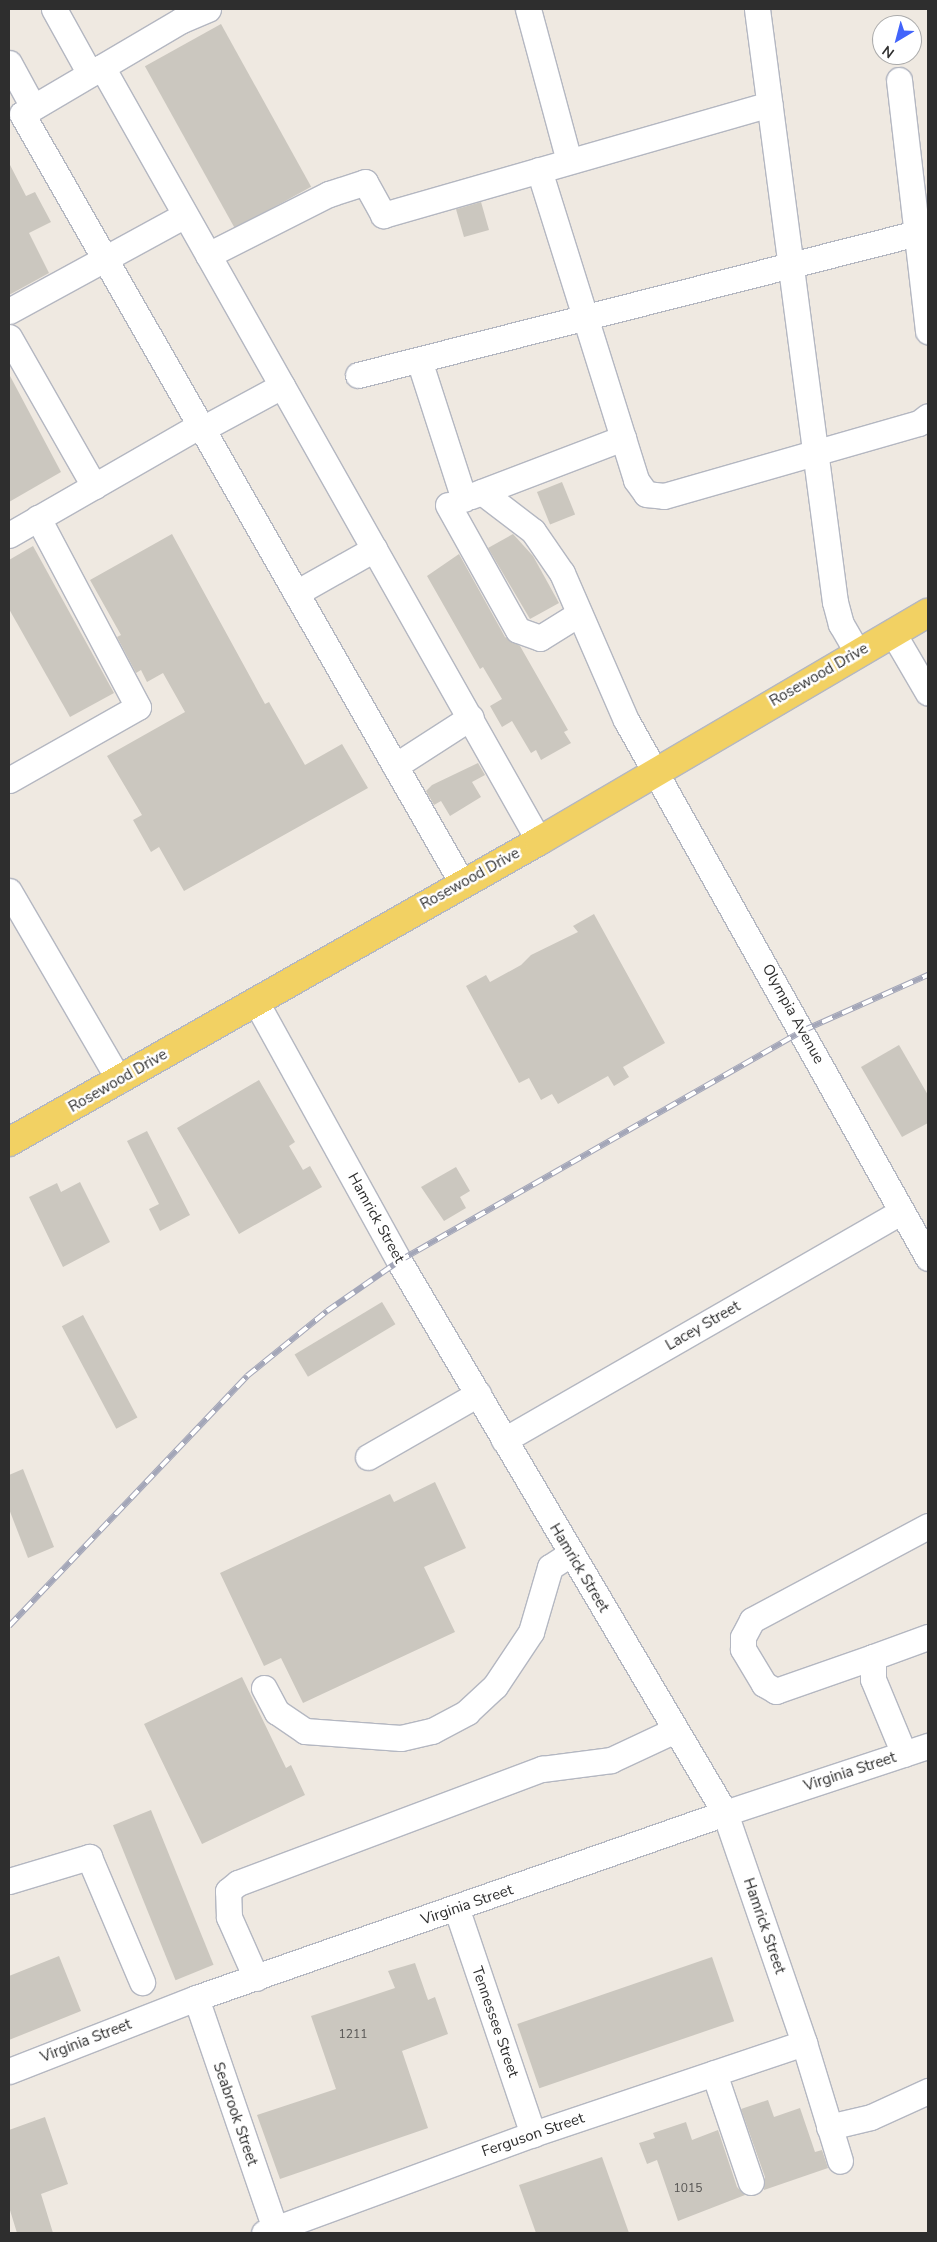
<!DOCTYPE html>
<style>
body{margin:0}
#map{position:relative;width:937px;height:2242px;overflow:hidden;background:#efe9e1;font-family:"Nunito Sans",sans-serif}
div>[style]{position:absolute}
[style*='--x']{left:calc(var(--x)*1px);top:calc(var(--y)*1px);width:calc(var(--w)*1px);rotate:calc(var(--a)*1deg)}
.building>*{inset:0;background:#cbc7bf;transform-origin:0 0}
.roads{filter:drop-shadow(1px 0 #b4b7c1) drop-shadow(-1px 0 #b4b7c1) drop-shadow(0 1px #b4b7c1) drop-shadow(0 -1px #b4b7c1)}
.minor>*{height:25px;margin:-12.5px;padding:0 12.5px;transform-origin:12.5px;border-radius:12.5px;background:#fff}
.major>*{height:28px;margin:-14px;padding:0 14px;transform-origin:14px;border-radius:14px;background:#f2d163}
.rail>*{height:5.5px;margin-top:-2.75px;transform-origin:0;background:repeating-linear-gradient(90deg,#fff 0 11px,#a3a6b8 0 22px);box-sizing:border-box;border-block:1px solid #a3a6b8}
span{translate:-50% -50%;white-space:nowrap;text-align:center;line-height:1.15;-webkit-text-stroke:5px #fff;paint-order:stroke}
.number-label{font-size:12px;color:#555452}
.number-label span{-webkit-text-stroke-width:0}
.street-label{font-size:15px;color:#2e2e2e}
.frame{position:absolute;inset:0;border:10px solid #2e2e2e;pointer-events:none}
.north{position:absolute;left:872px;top:15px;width:50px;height:50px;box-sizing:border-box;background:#fff;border:1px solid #ababab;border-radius:50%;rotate:217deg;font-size:14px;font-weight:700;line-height:20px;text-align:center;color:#2e2e2e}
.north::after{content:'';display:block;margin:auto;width:18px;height:22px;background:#4264fb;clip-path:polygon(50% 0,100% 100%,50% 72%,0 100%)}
</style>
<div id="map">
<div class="building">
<i style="left:221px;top:24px;width:186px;height:87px;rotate:61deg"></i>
<i style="clip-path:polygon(9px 163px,26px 196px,35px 192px,51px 222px,29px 233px,49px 273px,9px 295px)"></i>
<i style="left:481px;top:202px;width:29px;height:26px;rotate:74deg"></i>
<i style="clip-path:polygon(9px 374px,61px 472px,9px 502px)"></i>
<i style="left:562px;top:482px;width:35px;height:27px;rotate:68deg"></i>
<i style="clip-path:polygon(172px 534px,265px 704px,269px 702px,305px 765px,342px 744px,368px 788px,184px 891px,159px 847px,151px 852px,133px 820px,142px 815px,107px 756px,185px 712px,163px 673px,147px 682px,141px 670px,136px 673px,117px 637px,121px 635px,90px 580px)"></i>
<i style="clip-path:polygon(513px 534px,533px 556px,559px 603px,530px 619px,488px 548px)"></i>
<i style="clip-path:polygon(33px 546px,114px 693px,70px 717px,9px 609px,9px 560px)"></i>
<i style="clip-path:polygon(459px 554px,505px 637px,520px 646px,568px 730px,564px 732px,571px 743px,541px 760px,536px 750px,531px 753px,512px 721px,502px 727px,490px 706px,502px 699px,483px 667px,480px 669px,427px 576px)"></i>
<i style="clip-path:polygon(478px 763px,485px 775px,472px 782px,481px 797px,450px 816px,441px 801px,434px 805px,426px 791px,432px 785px)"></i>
<i style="clip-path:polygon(594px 914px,665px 1043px,623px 1067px,629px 1077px,614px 1086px,608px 1076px,558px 1104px,552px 1094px,541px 1100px,529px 1078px,519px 1083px,466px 986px,486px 975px,490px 982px,521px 965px,531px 955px,578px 932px,573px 926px)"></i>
<i style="clip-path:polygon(899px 1045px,928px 1095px,928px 1123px,902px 1137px,861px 1067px)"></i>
<i style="clip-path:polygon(259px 1080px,295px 1142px,289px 1146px,303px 1170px,310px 1166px,322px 1187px,239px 1234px,177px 1128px)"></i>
<i style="clip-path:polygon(147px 1131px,190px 1215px,160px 1231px,149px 1209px,159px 1204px,127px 1141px)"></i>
<i style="clip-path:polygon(456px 1167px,470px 1191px,460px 1197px,466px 1208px,444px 1221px,421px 1187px)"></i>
<i style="clip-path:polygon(80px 1182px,110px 1242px,63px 1267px,29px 1197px,57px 1183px,61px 1192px)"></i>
<i style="left:382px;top:1302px;width:26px;height:102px;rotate:59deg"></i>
<i style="left:83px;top:1315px;width:116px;height:24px;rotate:62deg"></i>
<i style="clip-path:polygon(23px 1469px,54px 1547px,28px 1558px,9px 1509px,9px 1475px)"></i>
<i style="clip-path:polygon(435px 1482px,466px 1548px,424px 1567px,455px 1632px,303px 1703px,281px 1658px,264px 1666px,220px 1573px,390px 1494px,394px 1502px)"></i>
<i style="clip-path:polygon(242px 1677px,286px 1768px,291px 1765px,305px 1795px,202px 1844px,144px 1724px)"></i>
<i style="left:151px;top:1810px;width:167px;height:41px;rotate:68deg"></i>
<i style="clip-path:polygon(59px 1956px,81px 2011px,9px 2040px,9px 1976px)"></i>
<i style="left:712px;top:1957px;width:68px;height:206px;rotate:71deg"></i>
<i style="clip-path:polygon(415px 1963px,428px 2000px,435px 1997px,448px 2034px,402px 2051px,428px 2128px,280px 2179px,257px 2115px,336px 2089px,311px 2016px,395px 1988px,388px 1971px)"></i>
<i style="clip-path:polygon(768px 2100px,774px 2117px,800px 2108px,815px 2152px,822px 2150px,828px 2168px,764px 2190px,765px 2177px,741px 2109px)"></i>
<i style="clip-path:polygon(45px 2117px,68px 2184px,41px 2194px,53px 2233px,17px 2233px,9px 2207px,9px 2130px)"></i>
<i style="clip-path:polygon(686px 2122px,692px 2140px,718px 2130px,737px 2187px,745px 2195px,678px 2221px,657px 2160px,647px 2164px,639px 2143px,655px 2138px,653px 2133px)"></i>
<i style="clip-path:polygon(602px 2157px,629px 2233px,536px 2233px,519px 2185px)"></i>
</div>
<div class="roads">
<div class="minor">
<i style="--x:54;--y:9;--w:74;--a:61"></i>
<i style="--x:208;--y:9;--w:30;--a:157"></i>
<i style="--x:180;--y:21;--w:183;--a:149.5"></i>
<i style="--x:22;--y:114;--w:886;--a:60.22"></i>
<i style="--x:528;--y:9;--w:157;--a:74.9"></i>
<i style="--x:757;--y:9;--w:598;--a:82.51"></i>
<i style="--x:835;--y:602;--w:23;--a:75"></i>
<i style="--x:841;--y:624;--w:34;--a:60"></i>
<i style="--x:9;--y:63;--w:50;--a:61.4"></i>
<i style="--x:102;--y:67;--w:889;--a:60.55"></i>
<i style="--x:899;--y:80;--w:253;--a:83.4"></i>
<i style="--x:539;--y:170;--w:325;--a:72.6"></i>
<i style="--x:636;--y:480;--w:17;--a:54"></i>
<i style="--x:646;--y:494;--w:18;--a:6"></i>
<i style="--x:664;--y:496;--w:265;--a:-16"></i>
<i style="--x:919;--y:423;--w:11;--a:-38"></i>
<i style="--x:208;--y:255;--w:136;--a:-26.8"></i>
<i style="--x:329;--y:194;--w:38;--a:-18"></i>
<i style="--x:365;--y:182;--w:38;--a:61"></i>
<i style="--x:383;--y:215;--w:402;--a:-16"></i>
<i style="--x:9;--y:311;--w:200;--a:-28.6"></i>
<i style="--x:9;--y:337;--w:172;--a:60.3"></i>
<i style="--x:419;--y:360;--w:146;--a:72.1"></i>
<i style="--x:358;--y:375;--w:577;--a:-14.25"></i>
<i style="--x:202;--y:429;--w:91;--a:-28.3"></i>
<i style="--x:482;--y:492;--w:64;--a:37.4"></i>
<i style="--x:533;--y:531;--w:51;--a:55.4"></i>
<i style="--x:562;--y:573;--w:160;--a:66.5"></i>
<i style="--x:626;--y:720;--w:617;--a:60.69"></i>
<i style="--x:471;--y:496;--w:163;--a:-20.9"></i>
<i style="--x:448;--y:505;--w:143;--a:60.8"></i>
<i style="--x:518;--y:630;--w:23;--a:20"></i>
<i style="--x:540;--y:638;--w:44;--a:-31.9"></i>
<i style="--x:9;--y:535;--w:220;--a:-29.9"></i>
<i style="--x:296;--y:593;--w:90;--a:-29.4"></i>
<i style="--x:893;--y:633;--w:69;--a:59.7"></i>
<i style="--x:395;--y:766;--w:90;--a:-32.8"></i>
<i style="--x:9;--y:780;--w:148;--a:-29.5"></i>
<i style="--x:138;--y:707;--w:214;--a:-117.9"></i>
<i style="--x:9;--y:891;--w:219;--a:59.8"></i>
<i style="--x:256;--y:1002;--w:296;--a:61.1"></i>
<i style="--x:399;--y:1261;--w:641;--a:59.43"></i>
<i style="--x:725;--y:1813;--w:243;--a:71"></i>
<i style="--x:804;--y:2043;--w:123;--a:73"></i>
<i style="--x:504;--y:1440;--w:458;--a:-29.9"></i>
<i style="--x:368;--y:1457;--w:127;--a:-29.8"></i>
<i style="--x:873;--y:1657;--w:103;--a:160.7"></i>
<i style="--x:776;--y:1691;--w:14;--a:-150"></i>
<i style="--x:764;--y:1684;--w:41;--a:-121"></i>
<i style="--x:743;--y:1649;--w:12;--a:-90"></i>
<i style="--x:743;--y:1637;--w:19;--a:-62"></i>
<i style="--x:752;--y:1620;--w:200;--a:-28.1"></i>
<i style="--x:264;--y:1688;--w:27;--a:62"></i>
<i style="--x:277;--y:1712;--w:34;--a:34"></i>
<i style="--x:305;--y:1731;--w:96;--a:4.2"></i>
<i style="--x:401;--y:1738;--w:32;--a:-13"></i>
<i style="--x:432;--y:1731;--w:40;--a:-28"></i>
<i style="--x:467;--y:1712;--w:38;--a:-43"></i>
<i style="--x:495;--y:1686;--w:65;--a:-56.3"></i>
<i style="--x:531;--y:1632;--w:68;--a:-73.7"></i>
<i style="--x:550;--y:1567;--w:24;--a:-33"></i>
<i style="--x:904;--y:1754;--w:81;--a:-112.5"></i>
<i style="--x:873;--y:1679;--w:22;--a:-90"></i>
<i style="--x:873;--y:1657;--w:59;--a:-20"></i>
<i style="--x:9;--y:1881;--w:84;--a:-16.7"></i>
<i style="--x:89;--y:1857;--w:136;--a:67"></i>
<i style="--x:457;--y:1910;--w:237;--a:71.3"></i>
<i style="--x:256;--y:1978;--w:67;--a:-113.9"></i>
<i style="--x:229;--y:1917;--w:26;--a:-92"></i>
<i style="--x:228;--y:1891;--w:13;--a:-39"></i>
<i style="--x:238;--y:1883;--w:325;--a:-20.6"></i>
<i style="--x:542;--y:1769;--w:70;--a:-7.4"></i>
<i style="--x:611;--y:1760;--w:71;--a:-25.1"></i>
<i style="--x:196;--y:1998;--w:244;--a:71.1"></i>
<i style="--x:9;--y:2071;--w:201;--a:-21.3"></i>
<i style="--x:196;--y:1998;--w:560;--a:-19.28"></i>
<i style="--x:725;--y:1813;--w:214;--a:-18.3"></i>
<i style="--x:714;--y:2073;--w:115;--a:71.3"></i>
<i style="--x:829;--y:2127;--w:43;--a:-13.4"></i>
<i style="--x:871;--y:2117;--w:63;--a:-24.5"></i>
<i style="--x:264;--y:2233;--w:287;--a:-20.2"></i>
<i style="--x:533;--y:2134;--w:286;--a:-18.6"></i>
</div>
<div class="major">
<i style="--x:9;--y:1142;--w:610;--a:-29.59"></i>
<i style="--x:539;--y:841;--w:451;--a:-30.4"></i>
</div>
</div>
<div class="rail">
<i style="--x:9;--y:1626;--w:345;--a:-46.4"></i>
<i style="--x:247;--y:1376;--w:103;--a:-39.1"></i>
<i style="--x:327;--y:1311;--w:88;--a:-34.8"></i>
<i style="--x:399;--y:1261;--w:464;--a:-29.7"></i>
<i style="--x:802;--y:1031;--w:138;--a:-24"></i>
</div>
<div class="number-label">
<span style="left:353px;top:2035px">1211</span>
<span style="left:688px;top:2189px">1015</span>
</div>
<div class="street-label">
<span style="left:819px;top:675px;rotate:-30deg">Rosewood Drive</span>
<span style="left:470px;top:879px;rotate:-29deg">Rosewood Drive</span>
<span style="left:793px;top:1014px;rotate:61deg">Olympia Avenue</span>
<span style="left:118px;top:1081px;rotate:-30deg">Rosewood Drive</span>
<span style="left:376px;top:1218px;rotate:61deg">Hamrick Street</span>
<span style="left:703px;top:1326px;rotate:-30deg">Lacey Street</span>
<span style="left:579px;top:1568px;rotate:59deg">Hamrick Street</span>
<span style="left:850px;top:1772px;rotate:-18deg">Virginia Street</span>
<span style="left:467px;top:1905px;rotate:-19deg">Virginia Street</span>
<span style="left:764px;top:1926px;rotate:71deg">Hamrick Street</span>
<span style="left:495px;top:2022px;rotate:71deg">Tennessee Street</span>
<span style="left:86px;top:2041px;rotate:-21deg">Virginia Street</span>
<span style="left:235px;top:2114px;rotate:71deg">Seabrook Street</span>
<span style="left:533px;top:2135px;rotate:-19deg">Ferguson Street</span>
</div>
<div class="frame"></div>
<div class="north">N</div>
</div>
